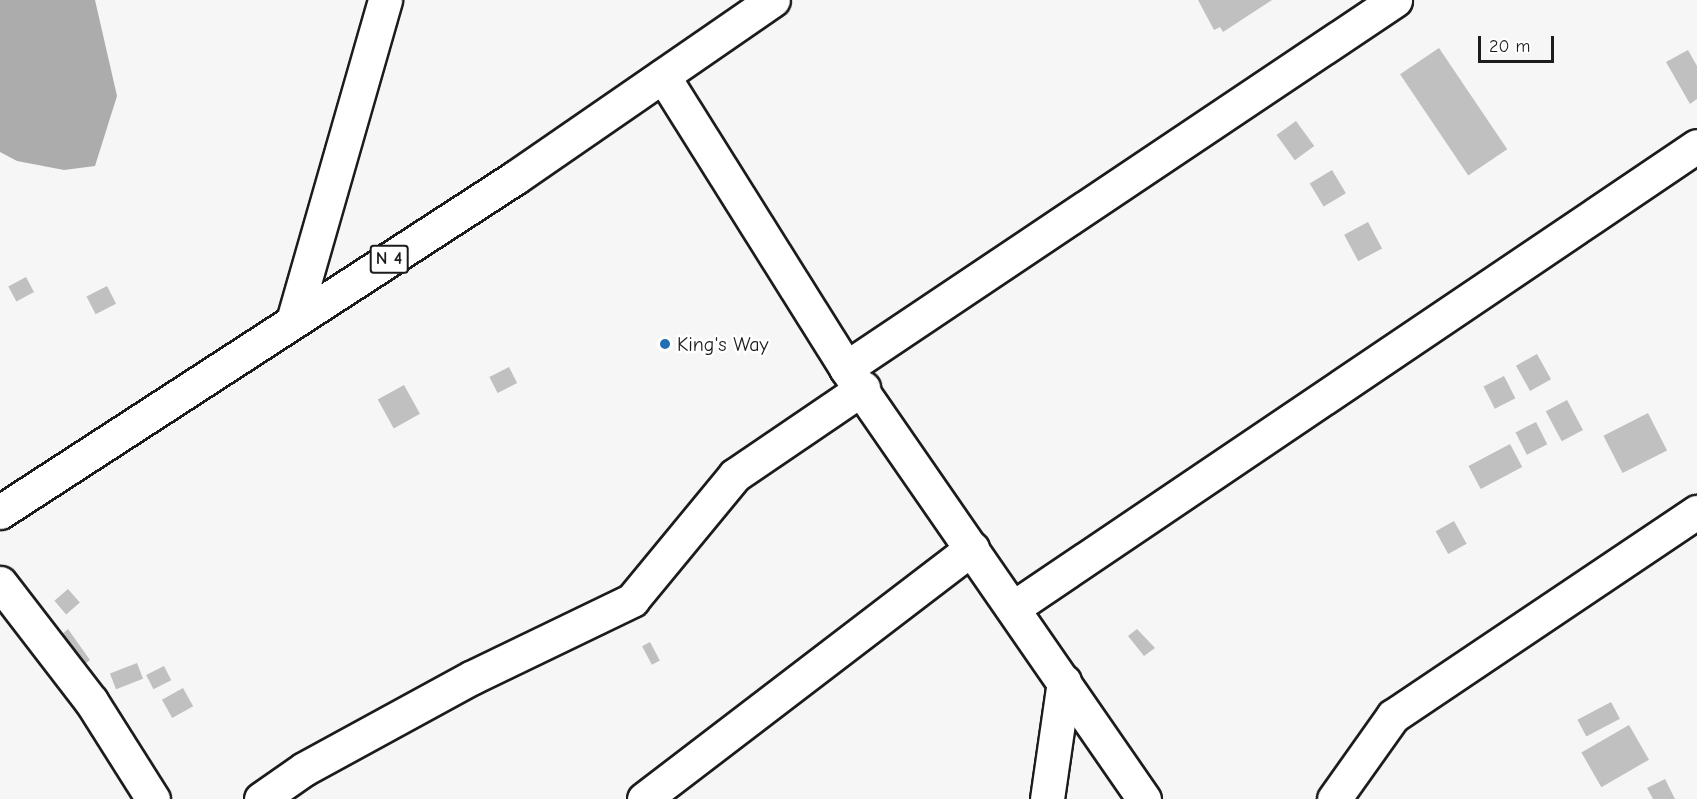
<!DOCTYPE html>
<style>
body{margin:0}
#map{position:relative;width:1697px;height:799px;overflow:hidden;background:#f6f6f6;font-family:"Comic Neue",sans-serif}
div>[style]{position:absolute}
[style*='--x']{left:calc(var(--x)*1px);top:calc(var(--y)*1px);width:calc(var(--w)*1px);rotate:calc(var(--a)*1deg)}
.water>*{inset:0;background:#acacac}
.building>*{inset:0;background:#c0c0c0;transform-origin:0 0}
.roads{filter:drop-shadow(2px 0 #1c1c1c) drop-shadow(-2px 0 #1c1c1c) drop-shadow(0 2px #1c1c1c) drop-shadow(0 -2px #1c1c1c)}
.minor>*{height:33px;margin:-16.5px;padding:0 16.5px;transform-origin:16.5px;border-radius:16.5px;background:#fff}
.highway>*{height:33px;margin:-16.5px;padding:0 16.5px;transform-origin:16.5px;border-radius:16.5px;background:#fff}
.dots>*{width:16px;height:16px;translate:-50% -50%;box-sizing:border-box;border:3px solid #fff;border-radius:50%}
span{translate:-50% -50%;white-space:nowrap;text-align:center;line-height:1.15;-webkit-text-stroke:5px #fff;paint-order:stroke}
.shield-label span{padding:2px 4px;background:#fff;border:2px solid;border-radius:4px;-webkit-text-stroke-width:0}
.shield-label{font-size:18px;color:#1c1c1c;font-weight:700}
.poi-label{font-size:20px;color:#1c1c1c}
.left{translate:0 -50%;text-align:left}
.scale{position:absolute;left:1478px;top:36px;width:76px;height:27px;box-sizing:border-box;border:3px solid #1c1c1c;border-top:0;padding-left:8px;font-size:18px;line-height:21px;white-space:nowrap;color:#1c1c1c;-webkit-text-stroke:4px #fff;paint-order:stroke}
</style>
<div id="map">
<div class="water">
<i style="clip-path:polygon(0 0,95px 0,117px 96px,95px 166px,64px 170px,17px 161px,0 152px)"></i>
</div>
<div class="building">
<i style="clip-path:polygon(1198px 0,1272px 0,1223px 32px,1220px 27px,1214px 30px)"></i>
<i style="left:1439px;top:48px;width:122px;height:47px;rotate:56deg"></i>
<i style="clip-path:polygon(1688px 50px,1697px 66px,1697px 99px,1690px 104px,1666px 62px)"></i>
<i style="left:1296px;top:121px;width:31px;height:24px;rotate:54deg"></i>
<i style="left:1332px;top:170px;width:27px;height:26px;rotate:59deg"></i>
<i style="left:1368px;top:222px;width:30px;height:27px;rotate:62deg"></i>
<i style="left:26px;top:277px;width:17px;height:20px;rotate:62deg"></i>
<i style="left:107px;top:286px;width:20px;height:23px;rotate:63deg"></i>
<i style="left:1537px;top:354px;width:29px;height:24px;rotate:61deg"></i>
<i style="left:509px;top:367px;width:18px;height:22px;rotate:63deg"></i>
<i style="left:1504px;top:376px;width:25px;height:23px;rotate:63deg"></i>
<i style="left:404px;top:385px;width:33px;height:30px;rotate:61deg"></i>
<i style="left:1567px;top:400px;width:34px;height:24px;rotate:62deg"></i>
<i style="left:1648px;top:413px;width:42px;height:50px;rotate:63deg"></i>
<i style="left:1536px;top:422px;width:25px;height:23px;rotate:63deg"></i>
<i style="left:1510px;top:444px;width:26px;height:47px;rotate:62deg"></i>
<i style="left:1454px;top:521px;width:26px;height:21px;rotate:61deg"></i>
<i style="left:68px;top:589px;width:18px;height:18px;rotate:49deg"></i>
<i style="clip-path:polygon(68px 629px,90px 660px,81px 667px,61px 635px)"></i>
<i style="clip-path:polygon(1137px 629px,1155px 648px,1144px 656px,1128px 636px)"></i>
<i style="left:650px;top:642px;width:21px;height:9px;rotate:62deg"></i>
<i style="left:137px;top:663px;width:17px;height:29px;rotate:69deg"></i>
<i style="left:164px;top:666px;width:16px;height:20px;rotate:63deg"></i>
<i style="left:183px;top:688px;width:21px;height:24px;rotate:61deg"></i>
<i style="left:1611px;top:702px;width:19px;height:38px;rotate:62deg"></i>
<i style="left:1629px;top:725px;width:40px;height:55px;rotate:60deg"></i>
<i style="clip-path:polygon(1665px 779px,1675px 799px,1653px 799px,1647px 788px)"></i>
</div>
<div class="roads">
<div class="minor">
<i style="--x:663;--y:76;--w:345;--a:57.9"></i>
<i style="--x:846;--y:368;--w:524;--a:55.34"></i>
<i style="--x:293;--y:321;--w:334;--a:-74"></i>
<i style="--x:846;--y:368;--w:661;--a:-33.83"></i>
<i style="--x:0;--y:583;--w:149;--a:52.4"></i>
<i style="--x:91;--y:701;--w:116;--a:57.7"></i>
<i style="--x:1013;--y:608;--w:825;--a:-34.04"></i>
<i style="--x:261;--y:799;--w:52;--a:-34.9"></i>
<i style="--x:304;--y:769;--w:192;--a:-28.6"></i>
<i style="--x:473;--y:677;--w:177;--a:-25.8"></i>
<i style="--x:632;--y:600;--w:162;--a:-50.5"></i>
<i style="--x:735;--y:475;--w:155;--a:-34.2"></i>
<i style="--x:644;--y:799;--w:413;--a:-37.4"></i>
<i style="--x:1047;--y:799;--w:119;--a:-81.8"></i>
<i style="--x:1334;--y:799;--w:102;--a:-54.6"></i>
<i style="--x:1393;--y:716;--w:366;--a:-33.9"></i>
</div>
<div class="highway">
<i style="--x:0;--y:512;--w:615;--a:-32.99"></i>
<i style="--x:516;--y:177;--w:312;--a:-34.6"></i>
</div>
</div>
<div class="dots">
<i style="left:665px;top:344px;background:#1f6fb2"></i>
</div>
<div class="shield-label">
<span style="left:389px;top:259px">N 4</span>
</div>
<div class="poi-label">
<span class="left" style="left:677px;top:344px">King's Way</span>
</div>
<div class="scale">20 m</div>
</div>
